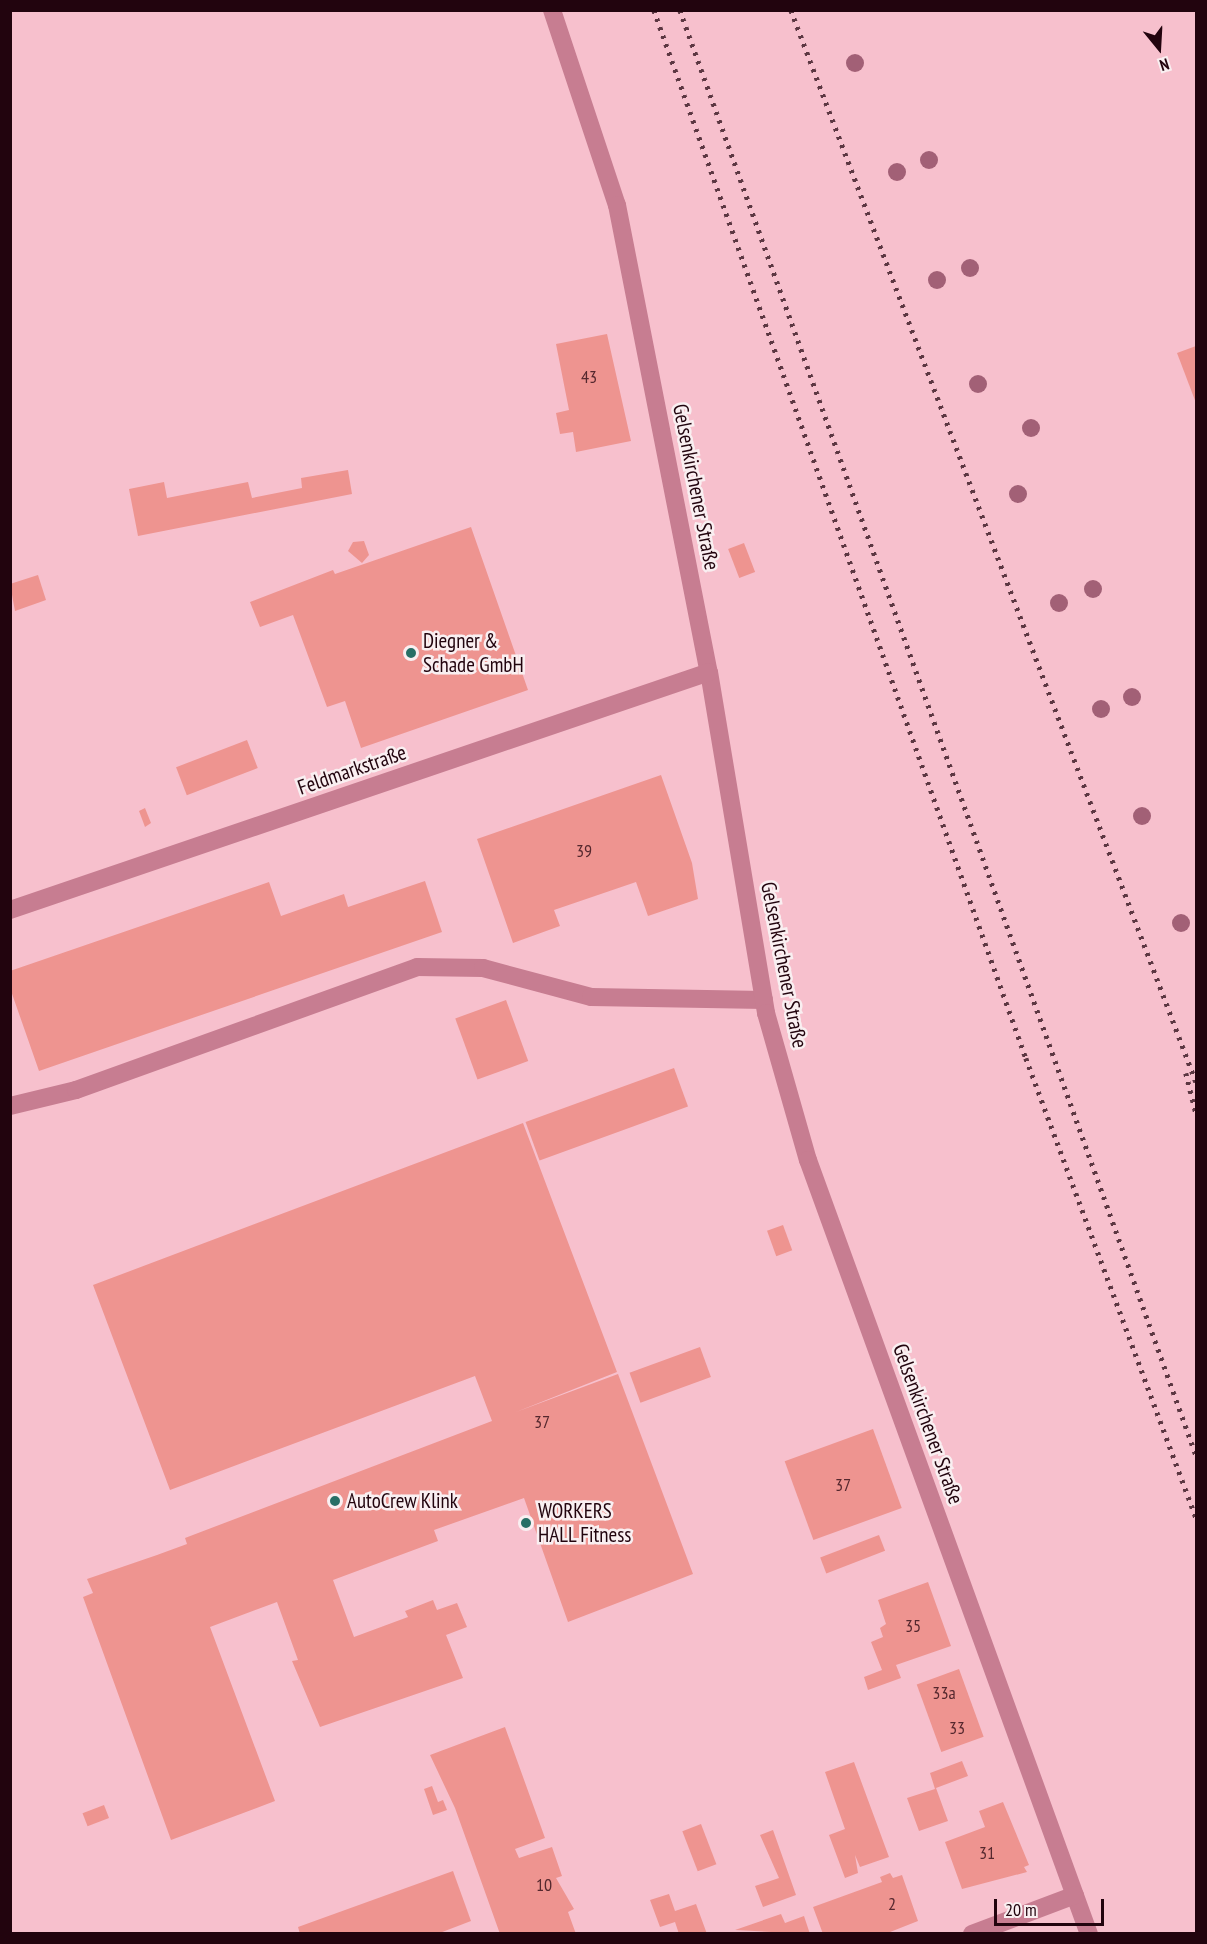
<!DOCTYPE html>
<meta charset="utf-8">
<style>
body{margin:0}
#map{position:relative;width:1207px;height:1944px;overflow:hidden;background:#f7c0cd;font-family:"PT Sans Narrow",sans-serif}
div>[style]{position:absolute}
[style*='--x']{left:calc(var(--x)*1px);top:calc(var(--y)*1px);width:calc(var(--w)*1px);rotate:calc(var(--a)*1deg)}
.building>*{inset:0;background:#ee9490;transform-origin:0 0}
.lane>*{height:18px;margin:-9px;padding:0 9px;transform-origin:9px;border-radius:9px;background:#c77d91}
.street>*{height:18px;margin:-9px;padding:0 9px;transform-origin:9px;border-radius:9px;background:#c77d91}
.rail>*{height:4.5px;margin-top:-2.25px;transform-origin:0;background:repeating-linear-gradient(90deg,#5c3742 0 3px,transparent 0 9px)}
.trees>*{width:18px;height:18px;margin:-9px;border-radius:50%;background:#a26076}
.dots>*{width:16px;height:16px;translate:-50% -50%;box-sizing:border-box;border:3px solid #f9eff1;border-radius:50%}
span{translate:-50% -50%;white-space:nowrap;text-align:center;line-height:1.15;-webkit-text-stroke:5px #f9eff1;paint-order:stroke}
.number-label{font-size:18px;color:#55282e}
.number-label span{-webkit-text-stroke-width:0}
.street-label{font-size:21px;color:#22040e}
.poi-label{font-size:21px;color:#22040e}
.left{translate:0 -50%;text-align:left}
.frame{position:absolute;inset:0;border:12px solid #22040e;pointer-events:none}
.north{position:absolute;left:1129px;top:18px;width:60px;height:60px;-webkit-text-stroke:4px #f9eff1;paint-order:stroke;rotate:162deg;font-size:16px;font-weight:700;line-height:24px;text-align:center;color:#22040e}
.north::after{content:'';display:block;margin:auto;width:21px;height:27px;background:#22040e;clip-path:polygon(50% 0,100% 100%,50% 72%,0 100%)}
.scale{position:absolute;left:994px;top:1899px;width:110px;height:27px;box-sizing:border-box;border:3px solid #22040e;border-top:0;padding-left:8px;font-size:18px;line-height:21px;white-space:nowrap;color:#22040e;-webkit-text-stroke:4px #f9eff1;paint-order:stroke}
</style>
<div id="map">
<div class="building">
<i style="clip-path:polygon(607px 334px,631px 441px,576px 452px,573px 432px,560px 434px,556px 413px,569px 410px,556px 344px)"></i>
<i style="clip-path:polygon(1196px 346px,1196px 403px,1177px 353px)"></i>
<i style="clip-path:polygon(348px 470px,352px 494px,138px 536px,129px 489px,164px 482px,167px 498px,248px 482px,252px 498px,302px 488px,301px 478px)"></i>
<i style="clip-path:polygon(471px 527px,528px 690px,361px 748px,345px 701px,327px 707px,293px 615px,260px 627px,250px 602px,333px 570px,335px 574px)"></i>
<i style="clip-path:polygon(364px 541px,369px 555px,362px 563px,348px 551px,353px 542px)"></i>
<i style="left:744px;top:543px;width:31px;height:17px;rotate:69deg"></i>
<i style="clip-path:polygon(38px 575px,46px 600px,15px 611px,10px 584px)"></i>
<i style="left:247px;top:740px;width:30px;height:76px;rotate:69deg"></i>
<i style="clip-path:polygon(661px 775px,692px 863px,698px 899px,648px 916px,636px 882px,554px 910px,560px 926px,513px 943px,477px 839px)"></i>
<i style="clip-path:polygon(145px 808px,151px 823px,145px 827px,139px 811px)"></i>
<i style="clip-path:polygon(425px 881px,442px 932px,39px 1071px,10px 988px,10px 971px,269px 882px,281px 916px,344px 894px,348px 907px)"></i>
<i style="left:506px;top:1000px;width:65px;height:54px;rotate:70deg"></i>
<i style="left:674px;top:1068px;width:41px;height:158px;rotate:70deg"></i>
<i style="clip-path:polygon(523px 1123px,617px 1372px,516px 1412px,618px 1374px,693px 1574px,568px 1622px,524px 1498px,434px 1530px,438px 1541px,333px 1580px,354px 1637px,408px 1617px,405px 1611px,433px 1600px,437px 1610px,457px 1603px,467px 1627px,446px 1635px,463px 1678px,320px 1727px,292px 1661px,298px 1660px,277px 1602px,210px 1627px,275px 1801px,171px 1840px,83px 1597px,93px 1593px,87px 1579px,157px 1555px,187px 1544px,185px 1538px,492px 1421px,475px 1376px,170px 1490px,93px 1285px)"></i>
<i style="left:783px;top:1225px;width:27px;height:17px;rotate:70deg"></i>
<i style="left:700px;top:1347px;width:32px;height:75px;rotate:70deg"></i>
<i style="left:873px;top:1429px;width:84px;height:94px;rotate:70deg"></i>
<i style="left:879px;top:1535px;width:17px;height:63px;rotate:69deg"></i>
<i style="clip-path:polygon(928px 1582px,951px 1646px,896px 1665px,901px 1678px,868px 1690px,864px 1677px,882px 1670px,871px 1642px,883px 1637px,880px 1628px,886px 1624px,878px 1600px)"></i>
<i style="left:959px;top:1669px;width:72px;height:45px;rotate:70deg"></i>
<i style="clip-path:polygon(505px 1727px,545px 1838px,515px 1849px,519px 1858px,552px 1847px,562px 1876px,556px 1878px,574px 1909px,568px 1912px,576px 1934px,500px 1934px,455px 1808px,430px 1755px)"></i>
<i style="clip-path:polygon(962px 1761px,968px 1776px,936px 1788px,948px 1821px,919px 1831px,907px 1798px,935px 1789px,930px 1773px)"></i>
<i style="clip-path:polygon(854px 1762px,889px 1857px,860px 1867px,855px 1855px,858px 1873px,845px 1878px,829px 1835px,845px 1829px,825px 1772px)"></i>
<i style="clip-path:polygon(432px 1786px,438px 1802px,443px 1800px,447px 1810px,433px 1815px,424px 1789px)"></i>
<i style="clip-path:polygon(1003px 1802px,1029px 1865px,1024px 1867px,1027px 1872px,962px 1889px,945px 1842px,985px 1827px,979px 1811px)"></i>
<i style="left:104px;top:1805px;width:14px;height:23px;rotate:69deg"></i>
<i style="left:701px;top:1824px;width:43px;height:20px;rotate:69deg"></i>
<i style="clip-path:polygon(773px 1830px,796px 1895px,763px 1907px,755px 1886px,779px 1878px,760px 1835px)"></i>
<i style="clip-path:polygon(453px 1871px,471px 1921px,437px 1934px,300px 1934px,298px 1927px)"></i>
<i style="clip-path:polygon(890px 1873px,893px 1878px,902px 1875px,918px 1921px,885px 1934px,823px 1934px,813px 1907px,882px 1882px,880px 1877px)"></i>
<i style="clip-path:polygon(669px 1894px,675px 1911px,696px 1904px,707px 1934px,679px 1934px,675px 1922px,660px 1927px,650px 1900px)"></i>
<i style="clip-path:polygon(781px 1914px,785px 1923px,804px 1916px,810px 1934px,735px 1930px)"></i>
</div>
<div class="lane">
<i style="--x:10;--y:1106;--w:68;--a:-13.6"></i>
<i style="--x:76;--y:1090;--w:363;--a:-19.8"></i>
<i style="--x:417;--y:967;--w:66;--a:0.9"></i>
<i style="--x:483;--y:968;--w:112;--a:15"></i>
<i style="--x:591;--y:997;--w:173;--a:1"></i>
</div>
<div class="street">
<i style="--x:552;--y:10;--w:206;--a:71.6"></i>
<i style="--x:617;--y:205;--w:476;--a:78.9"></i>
<i style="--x:709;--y:672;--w:346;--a:80.5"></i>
<i style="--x:766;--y:1013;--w:153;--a:74.1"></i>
<i style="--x:808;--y:1160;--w:823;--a:70.05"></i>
<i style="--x:10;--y:910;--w:738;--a:-18.8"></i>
<i style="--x:972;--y:1934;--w:110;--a:-20.7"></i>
</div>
<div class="rail">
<i style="--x:654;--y:10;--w:1112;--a:70.46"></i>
<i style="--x:1026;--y:1058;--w:490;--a:69.7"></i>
<i style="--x:680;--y:10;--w:1534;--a:70.35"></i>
<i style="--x:791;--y:10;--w:1146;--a:69.3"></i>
<i style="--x:1186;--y:1073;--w:41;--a:76"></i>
</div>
<div class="trees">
<i style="left:855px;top:63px"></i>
<i style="left:929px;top:160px"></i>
<i style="left:897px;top:172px"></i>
<i style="left:970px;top:268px"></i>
<i style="left:937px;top:280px"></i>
<i style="left:978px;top:384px"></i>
<i style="left:1031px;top:428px"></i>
<i style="left:1018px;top:494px"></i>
<i style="left:1093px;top:589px"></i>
<i style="left:1059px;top:603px"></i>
<i style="left:1132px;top:697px"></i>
<i style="left:1101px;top:709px"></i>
<i style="left:1142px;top:816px"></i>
<i style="left:1181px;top:923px"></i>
</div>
<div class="dots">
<i style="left:411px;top:653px;background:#286f66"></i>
<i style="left:335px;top:1501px;background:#286f66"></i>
<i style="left:526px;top:1523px;background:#286f66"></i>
</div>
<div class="number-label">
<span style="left:589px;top:377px">43</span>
<span style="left:584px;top:851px">39</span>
<span style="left:542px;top:1422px">37</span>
<span style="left:843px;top:1485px">37</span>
<span style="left:913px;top:1626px">35</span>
<span style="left:944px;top:1693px">33a</span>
<span style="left:957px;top:1728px">33</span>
<span style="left:987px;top:1853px">31</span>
<span style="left:544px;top:1885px">10</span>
<span style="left:892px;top:1904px">2</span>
</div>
<div class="street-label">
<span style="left:696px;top:487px;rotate:79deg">Gelsenkirchener Straße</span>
<span style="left:352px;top:770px;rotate:-19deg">Feldmarkstraße</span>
<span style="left:784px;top:965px;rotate:79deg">Gelsenkirchener Straße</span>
<span style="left:928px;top:1424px;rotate:70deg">Gelsenkirchener Straße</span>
</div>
<div class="poi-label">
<span class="left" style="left:423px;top:653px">Diegner &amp;<br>Schade GmbH</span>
<span class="left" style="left:347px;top:1501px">AutoCrew Klink</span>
<span class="left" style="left:538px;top:1523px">WORKERS<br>HALL Fitness</span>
</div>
<div class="frame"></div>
<div class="north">N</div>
<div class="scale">20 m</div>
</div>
